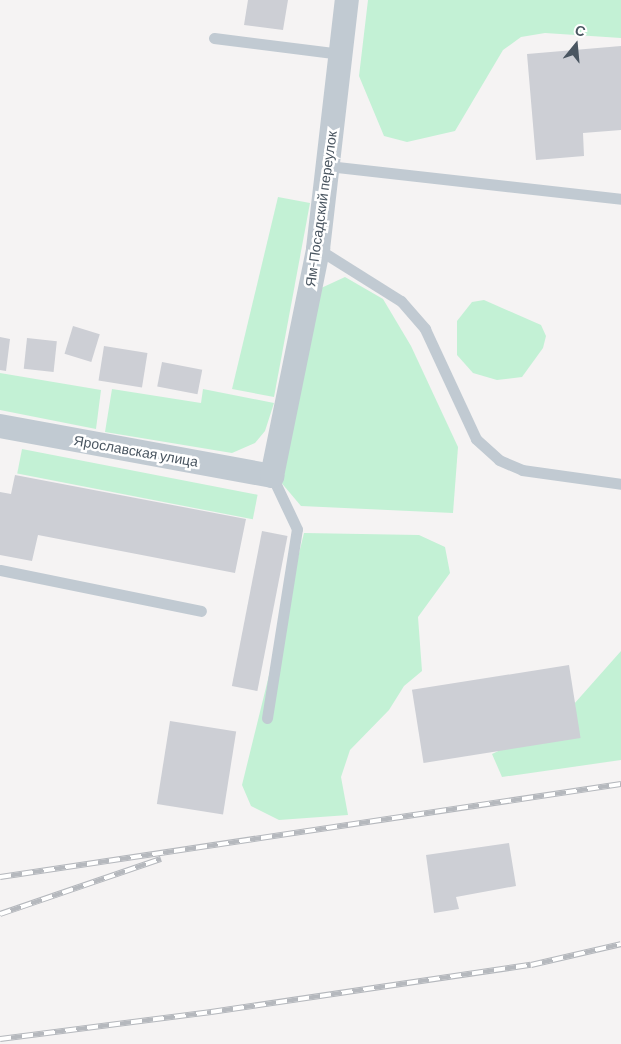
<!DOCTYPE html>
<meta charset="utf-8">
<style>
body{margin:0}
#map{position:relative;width:621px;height:1044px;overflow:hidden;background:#f5f3f3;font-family:Barlow,sans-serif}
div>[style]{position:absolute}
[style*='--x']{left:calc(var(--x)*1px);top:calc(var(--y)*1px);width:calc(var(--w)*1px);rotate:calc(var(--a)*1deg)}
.green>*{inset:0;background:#c3f1d5;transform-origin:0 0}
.building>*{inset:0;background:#cdcfd5;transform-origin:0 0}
.lane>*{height:11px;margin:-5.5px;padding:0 5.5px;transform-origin:5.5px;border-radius:5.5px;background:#c1cad2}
.street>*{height:24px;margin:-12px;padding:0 12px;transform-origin:12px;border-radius:12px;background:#c1cad2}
.rail>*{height:5.5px;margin-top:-2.75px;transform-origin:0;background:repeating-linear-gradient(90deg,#fff 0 11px,#b5b8bd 0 22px);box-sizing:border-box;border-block:1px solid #b5b8bd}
span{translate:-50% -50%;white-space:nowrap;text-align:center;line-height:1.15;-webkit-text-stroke:5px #fff;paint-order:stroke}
.street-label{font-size:14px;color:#4a5661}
.north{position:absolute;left:551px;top:20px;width:50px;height:50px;-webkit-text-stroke:4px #fff;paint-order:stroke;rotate:17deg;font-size:14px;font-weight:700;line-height:20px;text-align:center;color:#4a5661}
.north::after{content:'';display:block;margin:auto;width:18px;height:22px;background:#4a5661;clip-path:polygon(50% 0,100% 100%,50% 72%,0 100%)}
</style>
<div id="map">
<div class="green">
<i style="clip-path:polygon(368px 0,621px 0,621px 38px,545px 33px,521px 37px,503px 50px,455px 131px,407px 142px,384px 136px,359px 76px)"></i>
<i style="clip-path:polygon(278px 197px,310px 203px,274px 397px,232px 389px)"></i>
<i style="clip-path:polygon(345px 277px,383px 299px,411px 346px,458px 447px,453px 513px,301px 506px,279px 480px,319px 289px)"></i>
<i style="clip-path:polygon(484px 300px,541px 325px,546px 336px,543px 348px,522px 377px,497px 380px,473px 373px,457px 355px,457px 321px,472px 302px)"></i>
<i style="clip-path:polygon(0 373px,101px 390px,96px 429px,0 410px)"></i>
<i style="clip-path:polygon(112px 389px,201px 403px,203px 389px,274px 403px,265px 431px,255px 443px,232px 453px,105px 432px)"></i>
<i style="left:22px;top:449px;width:240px;height:25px;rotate:11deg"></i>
<i style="clip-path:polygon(304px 533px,419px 535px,445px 547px,450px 573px,418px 617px,422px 671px,404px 686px,389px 710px,350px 750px,341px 777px,348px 815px,279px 820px,251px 806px,242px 785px)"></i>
<i style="clip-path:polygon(621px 651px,621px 760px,502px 777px,492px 754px,537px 733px,574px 704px)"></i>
</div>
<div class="building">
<i style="clip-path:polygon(248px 0,288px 0,283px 30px,244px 25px)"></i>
<i style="clip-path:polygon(621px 46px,621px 130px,583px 133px,584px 156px,536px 160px,527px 54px)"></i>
<i style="left:73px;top:326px;width:28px;height:29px;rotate:17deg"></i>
<i style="clip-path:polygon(0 337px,10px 339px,6px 371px,0 370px)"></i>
<i style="left:27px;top:338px;width:30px;height:31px;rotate:6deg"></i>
<i style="left:104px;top:346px;width:44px;height:35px;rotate:9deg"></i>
<i style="left:162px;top:362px;width:41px;height:25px;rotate:11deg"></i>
<i style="clip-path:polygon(15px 475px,246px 519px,235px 573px,38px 535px,32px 561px,0 555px,0 492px,11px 494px)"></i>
<i style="left:262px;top:531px;width:26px;height:158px;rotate:11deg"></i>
<i style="left:569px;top:665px;width:74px;height:159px;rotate:81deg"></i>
<i style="left:170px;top:721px;width:67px;height:84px;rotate:9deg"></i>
<i style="clip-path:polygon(509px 843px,516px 886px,456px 897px,459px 909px,434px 913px,426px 855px)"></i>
</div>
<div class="lane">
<i style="--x:214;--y:38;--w:128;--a:7.2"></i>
<i style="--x:328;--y:166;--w:295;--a:6.4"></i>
<i style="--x:318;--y:249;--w:98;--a:32.1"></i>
<i style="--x:401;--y:301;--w:37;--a:49"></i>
<i style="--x:425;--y:329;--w:121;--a:65.1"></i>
<i style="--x:476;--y:439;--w:31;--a:42"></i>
<i style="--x:499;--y:460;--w:25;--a:23"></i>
<i style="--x:522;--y:470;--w:100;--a:8"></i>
<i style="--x:0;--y:570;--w:205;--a:11.5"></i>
<i style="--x:267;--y:718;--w:191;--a:-81"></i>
<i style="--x:297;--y:529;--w:59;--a:-115.3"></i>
</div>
<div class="street">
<i style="--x:0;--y:426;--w:277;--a:10.4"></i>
<i style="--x:272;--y:476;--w:232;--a:-78.5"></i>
<i style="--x:318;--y:249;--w:251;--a:-83.4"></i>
</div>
<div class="rail">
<i style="--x:0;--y:877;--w:628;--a:-8.52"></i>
<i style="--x:0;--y:914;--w:170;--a:-18.9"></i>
<i style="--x:0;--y:1039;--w:213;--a:-7.3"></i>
<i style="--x:211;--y:1012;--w:323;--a:-8.4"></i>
<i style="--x:531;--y:965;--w:92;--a:-13.1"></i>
</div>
<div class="street-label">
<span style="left:321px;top:209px;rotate:-82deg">Ям-Посадский переулок</span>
<span style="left:136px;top:451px;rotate:10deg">Ярославская улица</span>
</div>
<div class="north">С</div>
</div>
